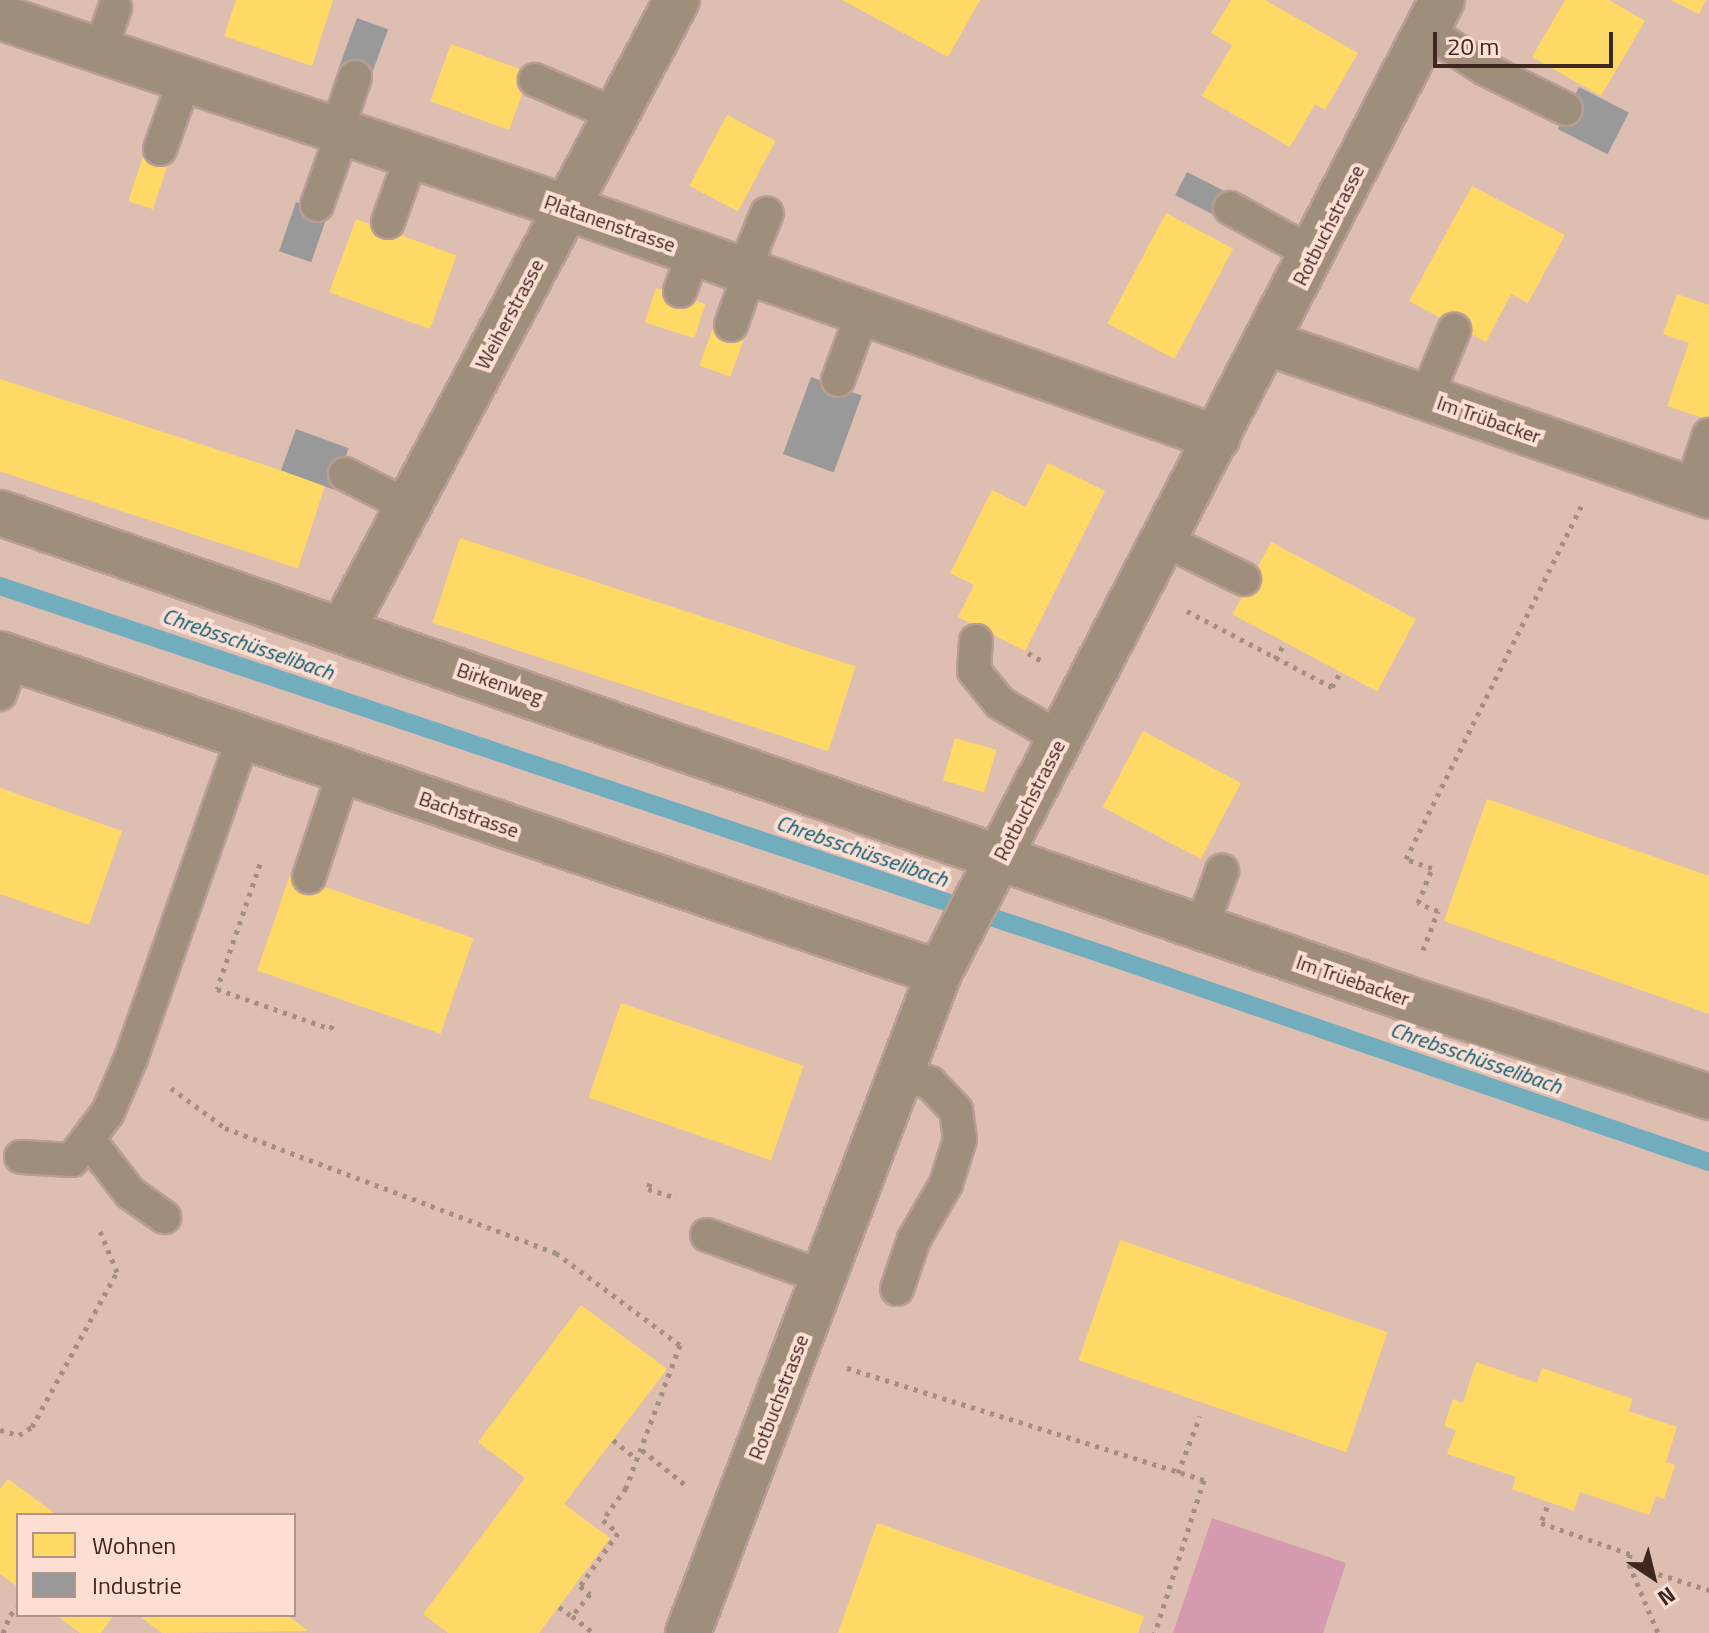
<!DOCTYPE html>
<meta charset="utf-8">
<style>
body{margin:0}
#map{position:relative;width:1709px;height:1633px;overflow:hidden;background:#dfbeb2;font-family:"Titillium Web",sans-serif}
div>[style]{position:absolute}
[style*='--x']{left:calc(var(--x)*1px);top:calc(var(--y)*1px);width:calc(var(--w)*1px);rotate:calc(var(--a)*1deg)}
.green>*{inset:0;background:#d39ab0}
.homes>*{inset:0;background:#ffd966;transform-origin:0 0}
.industry>*{inset:0;background:#999;transform-origin:0 0}
.stream>*{height:18px;margin:-9px;padding:0 9px;transform-origin:9px;border-radius:9px;background:#72adbe}
.path>*{height:5px;margin-top:-2.5px;transform-origin:0;background:repeating-linear-gradient(90deg,#a28f7f 0 4px,transparent 0 10px)}
.roads{filter:drop-shadow(2px 0 #b89e95) drop-shadow(-2px 0 #b89e95) drop-shadow(0 2px #b89e95) drop-shadow(0 -2px #b89e95)}
.lane>*{height:32px;margin:-16px;padding:0 16px;transform-origin:16px;border-radius:16px;background:#9f8f7a}
.street>*{height:44px;margin:-22px;padding:0 22px;transform-origin:22px;border-radius:22px;background:#9f8f7a}
span{translate:-50% -50%;white-space:nowrap;text-align:center;line-height:1.15;-webkit-text-stroke:8px #fdded3;paint-order:stroke}
.street-label{font-size:20px;color:#3e271f}
.water-label{font-size:22px;color:#095e72;font-style:italic}
.legend{position:absolute;left:16px;top:1513px;width:280px;height:104px;box-sizing:border-box;background:#fdded3;border:2px solid #b1958b;margin:0;padding:10px 14px;list-style:none;font-size:24px;color:#3e271f}
.legend li{display:flex;align-items:center;gap:16px;height:40px}
.legend b{width:40px;border:2px solid #b1958b}
.north{position:absolute;left:1613px;top:1537px;width:80px;height:80px;-webkit-text-stroke:6px #fdded3;paint-order:stroke;rotate:145deg;font-size:22px;font-weight:700;line-height:32px;text-align:center;color:#3e271f}
.north::after{content:'';display:block;margin:auto;width:28px;height:36px;background:#3e271f;clip-path:polygon(50% 0,100% 100%,50% 72%,0 100%)}
.scale{position:absolute;left:1433px;top:32px;width:180px;height:36px;box-sizing:border-box;border:4px solid #3e271f;border-top:0;padding-left:10px;font-size:24px;line-height:28px;white-space:nowrap;color:#3e271f;-webkit-text-stroke:6px #fdded3;paint-order:stroke}
</style>
<div id="map">
<div class="green">
<i style="clip-path:polygon(1212px 1518px,1346px 1563px,1323px 1633px,1173px 1633px)"></i>
</div>
<div class="homes">
<i style="clip-path:polygon(236px 0,333px 0,312px 66px,224px 36px)"></i>
<i style="clip-path:polygon(842px 0,980px 0,948px 57px)"></i>
<i style="clip-path:polygon(1231px 0,1265px 0,1358px 53px,1325px 110px,1315px 104px,1290px 147px,1202px 96px,1232px 45px,1211px 33px)"></i>
<i style="clip-path:polygon(1565px 0,1609px 0,1645px 21px,1601px 96px,1532px 57px)"></i>
<i style="clip-path:polygon(1671px 0,1706px 0,1699px 14px)"></i>
<i style="left:451px;top:44px;width:84px;height:61px;rotate:20deg"></i>
<i style="left:727px;top:115px;width:55px;height:80px;rotate:28deg"></i>
<i style="left:146px;top:147px;width:26px;height:57px;rotate:18deg"></i>
<i style="clip-path:polygon(1472px 186px,1565px 235px,1528px 303px,1511px 294px,1486px 342px,1409px 301px)"></i>
<i style="left:1166px;top:213px;width:76px;height:125px;rotate:28deg"></i>
<i style="left:356px;top:219px;width:107px;height:78px;rotate:20deg"></i>
<i style="left:656px;top:288px;width:52px;height:36px;rotate:18deg"></i>
<i style="clip-path:polygon(1677px 294px,1709px 305px,1709px 420px,1667px 406px,1689px 343px,1663px 334px)"></i>
<i style="left:714px;top:325px;width:33px;height:43px;rotate:20deg"></i>
<i style="left:0;top:379px;width:342px;height:88px;rotate:18deg"></i>
<i style="clip-path:polygon(1048px 463px,1105px 491px,1025px 651px,958px 617px,974px 585px,950px 573px,992px 490px,1026px 507px)"></i>
<i style="left:460px;top:538px;width:416px;height:89px;rotate:18deg"></i>
<i style="left:1271px;top:542px;width:164px;height:82px;rotate:28deg"></i>
<i style="left:1143px;top:731px;width:111px;height:86px;rotate:28deg"></i>
<i style="left:955px;top:738px;width:43px;height:44px;rotate:16deg"></i>
<i style="clip-path:polygon(0 788px,122px 831px,89px 925px,0 894px)"></i>
<i style="clip-path:polygon(1487px 799px,1709px 876px,1709px 1014px,1444px 921px)"></i>
<i style="left:290px;top:875px;width:194px;height:101px;rotate:19deg"></i>
<i style="left:621px;top:1003px;width:193px;height:100px;rotate:19deg"></i>
<i style="left:1120px;top:1240px;width:283px;height:127px;rotate:19deg"></i>
<i style="clip-path:polygon(581px 1305px,667px 1369px,564px 1504px,610px 1538px,539px 1633px,448px 1633px,423px 1614px,525px 1478px,478px 1442px)"></i>
<i style="clip-path:polygon(1476px 1362px,1537px 1383px,1542px 1368px,1633px 1399px,1628px 1411px,1677px 1427px,1666px 1462px,1675px 1465px,1664px 1499px,1656px 1496px,1649px 1515px,1580px 1492px,1574px 1511px,1512px 1489px,1516px 1477px,1447px 1454px,1456px 1430px,1444px 1426px,1453px 1399px,1463px 1403px)"></i>
<i style="clip-path:polygon(8px 1479px,57px 1515px,18px 1515px,18px 1587px,0 1574px,0 1489px)"></i>
<i style="clip-path:polygon(877px 1523px,1144px 1616px,1138px 1633px,838px 1633px)"></i>
<i style="clip-path:polygon(56px 1615px,114px 1615px,101px 1633px,80px 1633px)"></i>
<i style="clip-path:polygon(138px 1615px,287px 1615px,308px 1631px,162px 1633px)"></i>
</div>
<div class="industry">
<i style="left:357px;top:18px;width:33px;height:52px;rotate:20deg"></i>
<i style="left:1579px;top:87px;width:56px;height:47px;rotate:27deg"></i>
<i style="left:1187px;top:172px;width:48px;height:26px;rotate:27deg"></i>
<i style="left:296px;top:202px;width:34px;height:52px;rotate:19deg"></i>
<i style="left:811px;top:377px;width:54px;height:82px;rotate:20deg"></i>
<i style="left:296px;top:429px;width:56px;height:44px;rotate:20deg"></i>
</div>
<div class="stream">
<i style="--x:0;--y:586;--w:1165;--a:18.47"></i>
<i style="--x:1105;--y:955;--w:638;--a:18.92"></i>
</div>
<div class="path">
<i style="--x:1187;--y:611;--w:164;--a:27.7"></i>
<i style="--x:1332;--y:687;--w:14;--a:-60"></i>
<i style="--x:1028;--y:653;--w:16;--a:30"></i>
<i style="--x:1275;--y:659;--w:15;--a:-58"></i>
<i style="--x:260;--y:864;--w:132;--a:109"></i>
<i style="--x:217;--y:989;--w:121;--a:19.3"></i>
<i style="--x:331;--y:1029;--w:10;--a:-73"></i>
<i style="--x:1423;--y:950;--w:42;--a:-69"></i>
<i style="--x:1438;--y:911;--w:22;--a:-158"></i>
<i style="--x:1418;--y:903;--w:38;--a:-68"></i>
<i style="--x:1432;--y:868;--w:28;--a:-161"></i>
<i style="--x:1406;--y:859;--w:394;--a:-63.6"></i>
<i style="--x:171;--y:1088;--w:67;--a:36.5"></i>
<i style="--x:225;--y:1128;--w:354;--a:20.7"></i>
<i style="--x:556;--y:1253;--w:154;--a:36.6"></i>
<i style="--x:680;--y:1345;--w:153;--a:110.7"></i>
<i style="--x:626;--y:1488;--w:39;--a:126"></i>
<i style="--x:603;--y:1520;--w:20;--a:41"></i>
<i style="--x:618;--y:1533;--w:65;--a:125.6"></i>
<i style="--x:580;--y:1586;--w:13;--a:39"></i>
<i style="--x:590;--y:1594;--w:28;--a:129"></i>
<i style="--x:572;--y:1616;--w:28;--a:38"></i>
<i style="--x:650;--y:1183;--w:6;--a:108"></i>
<i style="--x:648;--y:1189;--w:30;--a:17"></i>
<i style="--x:847;--y:1368;--w:374;--a:17.4"></i>
<i style="--x:1204;--y:1480;--w:161;--a:107.8"></i>
<i style="--x:0;--y:1430;--w:20;--a:15"></i>
<i style="--x:19;--y:1435;--w:15;--a:-32"></i>
<i style="--x:32;--y:1427;--w:177;--a:-61.3"></i>
<i style="--x:117;--y:1272;--w:44;--a:-112.5"></i>
<i style="--x:613;--y:1440;--w:29;--a:38"></i>
<i style="--x:642;--y:1450;--w:59;--a:38.8"></i>
<i style="--x:1178;--y:1473;--w:61;--a:-68.9"></i>
<i style="--x:1547;--y:1507;--w:17;--a:111"></i>
<i style="--x:1541;--y:1523;--w:94;--a:19.2"></i>
<i style="--x:1630;--y:1554;--w:10;--a:96"></i>
<i style="--x:1629;--y:1564;--w:75;--a:67.2"></i>
<i style="--x:1630;--y:1565;--w:83;--a:17.6"></i>
<i style="--x:559;--y:1607;--w:16;--a:35"></i>
<i style="--x:3;--y:1633;--w:19;--a:-69"></i>
<i style="--x:10;--y:1615;--w:11;--a:-45"></i>
</div>
<div class="roads">
<div class="lane">
<i style="--x:1427;--y:31;--w:69;--a:33.2"></i>
<i style="--x:1485;--y:69;--w:90;--a:26.3"></i>
<i style="--x:100;--y:51;--w:46;--a:-70.8"></i>
<i style="--x:535;--y:80;--w:86;--a:23.3"></i>
<i style="--x:337;--y:130;--w:56;--a:-71.2"></i>
<i style="--x:160;--y:149;--w:74;--a:-70.3"></i>
<i style="--x:317;--y:205;--w:77;--a:-70.4"></i>
<i style="--x:1230;--y:208;--w:95;--a:29"></i>
<i style="--x:388;--y:222;--w:71;--a:-70.3"></i>
<i style="--x:744;--y:270;--w:61;--a:-68"></i>
<i style="--x:680;--y:291;--w:41;--a:-70.3"></i>
<i style="--x:731;--y:325;--w:56;--a:-70.3"></i>
<i style="--x:838;--y:380;--w:72;--a:-69.8"></i>
<i style="--x:1426;--y:398;--w:74;--a:-67.6"></i>
<i style="--x:345;--y:474;--w:71;--a:26.9"></i>
<i style="--x:1691;--y:489;--w:57;--a:-71.6"></i>
<i style="--x:1164;--y:540;--w:89;--a:26"></i>
<i style="--x:976;--y:641;--w:30;--a:94"></i>
<i style="--x:974;--y:671;--w:41;--a:50.9"></i>
<i style="--x:1000;--y:703;--w:71;--a:30.5"></i>
<i style="--x:0;--y:694;--w:37;--a:-70"></i>
<i style="--x:309;--y:877;--w:111;--a:-71.6"></i>
<i style="--x:1202;--y:926;--w:59;--a:-70"></i>
<i style="--x:88;--y:1139;--w:68;--a:52.1"></i>
<i style="--x:130;--y:1193;--w:42;--a:35.2"></i>
<i style="--x:21;--y:1157;--w:51;--a:3.4"></i>
<i style="--x:72;--y:1160;--w:60;--a:-53.1"></i>
<i style="--x:108;--y:1112;--w:59;--a:-66.9"></i>
<i style="--x:131;--y:1058;--w:339;--a:-70.7"></i>
<i style="--x:707;--y:1235;--w:123;--a:19.9"></i>
<i style="--x:897;--y:1289;--w:53;--a:-71.2"></i>
<i style="--x:914;--y:1239;--w:64;--a:-59.8"></i>
<i style="--x:946;--y:1184;--w:47;--a:-72.7"></i>
<i style="--x:960;--y:1139;--w:29;--a:-98"></i>
<i style="--x:956;--y:1110;--w:37;--a:-134"></i>
<i style="--x:930;--y:1083;--w:31;--a:-161"></i>
</div>
<div class="street">
<i style="--x:0;--y:17;--w:596;--a:18.59"></i>
<i style="--x:565;--y:207;--w:692;--a:19.51"></i>
<i style="--x:1268;--y:343;--w:467;--a:19.1"></i>
<i style="--x:0;--y:513;--w:1486;--a:19.04"></i>
<i style="--x:1405;--y:998;--w:320;--a:18"></i>
<i style="--x:343;--y:629;--w:712;--a:-62.03"></i>
<i style="--x:0;--y:654;--w:992;--a:18.76"></i>
<i style="--x:688;--y:1633;--w:706;--a:-69.18"></i>
<i style="--x:939;--y:973;--w:1095;--a:-62.66"></i>
</div>
</div>
<div class="street-label">
<span style="left:610px;top:223px;rotate:19deg">Platanenstrasse</span>
<span style="left:1328px;top:225px;rotate:-63deg">Rotbuchstrasse</span>
<span style="left:509px;top:314px;rotate:-62deg">Weiherstrasse</span>
<span style="left:1489px;top:419px;rotate:19deg">Im Trübacker</span>
<span style="left:500px;top:683px;rotate:19deg">Birkenweg</span>
<span style="left:1029px;top:800px;rotate:-63deg">Rotbuchstrasse</span>
<span style="left:469px;top:814px;rotate:19deg">Bachstrasse</span>
<span style="left:1353px;top:980px;rotate:19deg">Im Trüebacker</span>
<span style="left:778px;top:1397px;rotate:-69deg">Rotbuchstrasse</span>
</div>
<div class="water-label">
<span style="left:248px;top:644px;rotate:19deg">Chrebsschüsselibach</span>
<span style="left:862px;top:851px;rotate:19deg">Chrebsschüsselibach</span>
<span style="left:1476px;top:1058px;rotate:19deg">Chrebsschüsselibach</span>
</div>
<ul class="legend">
<li><b style="height:22px;background:#ffd966"></b>Wohnen</li>
<li><b style="height:22px;background:#999"></b>Industrie</li>
</ul>
<div class="north">N</div>
<div class="scale">20 m</div>
</div>
